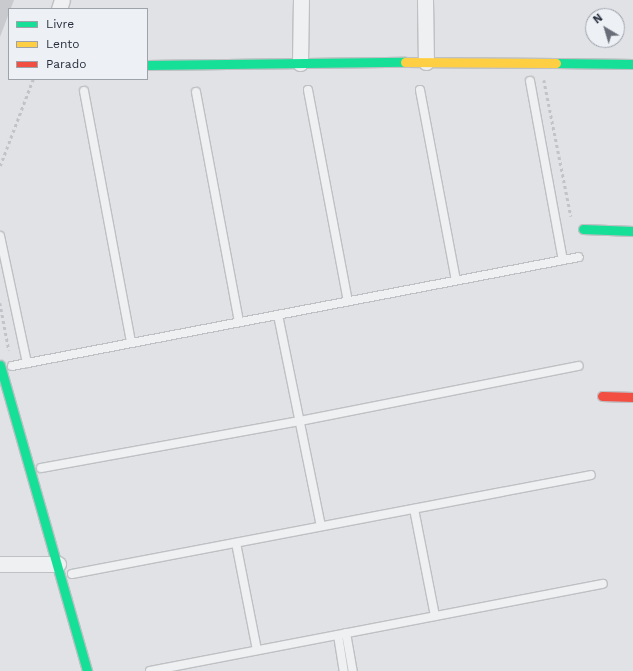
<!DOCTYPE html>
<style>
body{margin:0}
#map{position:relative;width:633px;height:671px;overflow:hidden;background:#e0e2e5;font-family:"Work Sans",sans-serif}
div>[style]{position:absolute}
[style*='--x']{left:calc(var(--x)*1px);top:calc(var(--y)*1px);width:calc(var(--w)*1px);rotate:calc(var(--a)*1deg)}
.building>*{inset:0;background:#c8cacd}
.path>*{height:2.5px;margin-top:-1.25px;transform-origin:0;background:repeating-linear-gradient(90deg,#c1c3c8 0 3px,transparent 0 6px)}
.roads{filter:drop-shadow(1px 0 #bec0c3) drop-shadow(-1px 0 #bec0c3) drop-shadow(0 1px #bec0c3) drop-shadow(0 -1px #bec0c3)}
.lane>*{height:8px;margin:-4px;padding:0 4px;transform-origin:4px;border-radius:4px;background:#eff0f1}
.street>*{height:15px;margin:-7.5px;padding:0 7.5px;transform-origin:7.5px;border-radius:7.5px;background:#eff0f1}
.fast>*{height:9px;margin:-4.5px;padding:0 4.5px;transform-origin:4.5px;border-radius:4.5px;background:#16e098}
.slow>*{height:9px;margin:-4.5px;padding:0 4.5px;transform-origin:4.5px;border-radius:4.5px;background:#ffcf43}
.jam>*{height:9px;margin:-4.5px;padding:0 4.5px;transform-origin:4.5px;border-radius:4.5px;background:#f24e42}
span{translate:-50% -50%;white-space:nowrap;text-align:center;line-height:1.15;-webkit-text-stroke:4px #edf0f5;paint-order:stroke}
.legend{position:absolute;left:8px;top:8px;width:140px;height:72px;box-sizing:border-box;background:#edf0f5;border:1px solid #9ea2ab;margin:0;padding:5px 7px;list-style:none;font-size:12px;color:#272e3d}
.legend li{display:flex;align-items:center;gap:8px;height:20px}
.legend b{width:20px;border:1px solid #9ea2ab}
.north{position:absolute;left:585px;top:8px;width:40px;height:40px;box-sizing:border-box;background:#edf0f5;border:1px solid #9ea2ab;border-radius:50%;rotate:322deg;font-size:11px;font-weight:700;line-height:16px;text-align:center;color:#272e3d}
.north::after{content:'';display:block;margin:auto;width:14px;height:18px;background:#686d78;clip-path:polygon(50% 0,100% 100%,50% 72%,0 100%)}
</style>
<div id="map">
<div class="building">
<i style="clip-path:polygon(0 0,14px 0,0 37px)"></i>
</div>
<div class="path">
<i style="--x:544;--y:80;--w:139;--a:78.8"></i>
<i style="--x:0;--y:166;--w:93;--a:-69.2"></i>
<i style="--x:0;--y:303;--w:48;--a:79.2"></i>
</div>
<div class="roads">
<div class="lane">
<i style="--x:530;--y:81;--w:182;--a:79.6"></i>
<i style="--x:308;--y:90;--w:215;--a:79.3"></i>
<i style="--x:420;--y:90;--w:193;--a:79.3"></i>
<i style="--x:84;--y:91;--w:256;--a:79.4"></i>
<i style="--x:196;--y:92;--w:234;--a:79.4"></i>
<i style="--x:0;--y:236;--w:130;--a:78"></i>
<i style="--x:278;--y:315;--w:215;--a:78.5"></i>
<i style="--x:12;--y:366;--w:577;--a:-10.88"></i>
<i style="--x:41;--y:468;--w:263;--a:-10.3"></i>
<i style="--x:300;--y:421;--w:284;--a:-11.2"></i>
<i style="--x:414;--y:509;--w:109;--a:78.9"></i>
<i style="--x:236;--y:543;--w:109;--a:78.9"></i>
<i style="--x:72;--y:574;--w:528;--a:-10.8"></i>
<i style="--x:346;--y:633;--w:39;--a:80"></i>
<i style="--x:338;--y:635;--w:36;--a:81"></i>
<i style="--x:150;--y:671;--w:461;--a:-10.9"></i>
</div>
<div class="street">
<i style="--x:425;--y:0;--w:62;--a:89.1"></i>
<i style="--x:59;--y:9;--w:9;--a:-72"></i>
<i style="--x:300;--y:63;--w:63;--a:-89.1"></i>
<i style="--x:0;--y:564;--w:58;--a:0"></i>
</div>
<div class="fast">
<i style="--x:556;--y:63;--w:77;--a:0.7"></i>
<i style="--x:147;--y:65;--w:258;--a:-0.7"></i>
<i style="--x:583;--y:229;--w:50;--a:2.3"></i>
<i style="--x:0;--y:365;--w:318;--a:74.1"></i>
</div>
<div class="slow">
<i style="--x:405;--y:62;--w:151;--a:0.4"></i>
</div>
<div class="jam">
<i style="--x:602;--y:396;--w:31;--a:2"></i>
</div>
</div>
<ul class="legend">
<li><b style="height:5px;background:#16e098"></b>Livre</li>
<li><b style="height:5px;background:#ffcf43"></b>Lento</li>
<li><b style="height:5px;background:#f24e42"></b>Parado</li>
</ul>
<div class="north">N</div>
</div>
